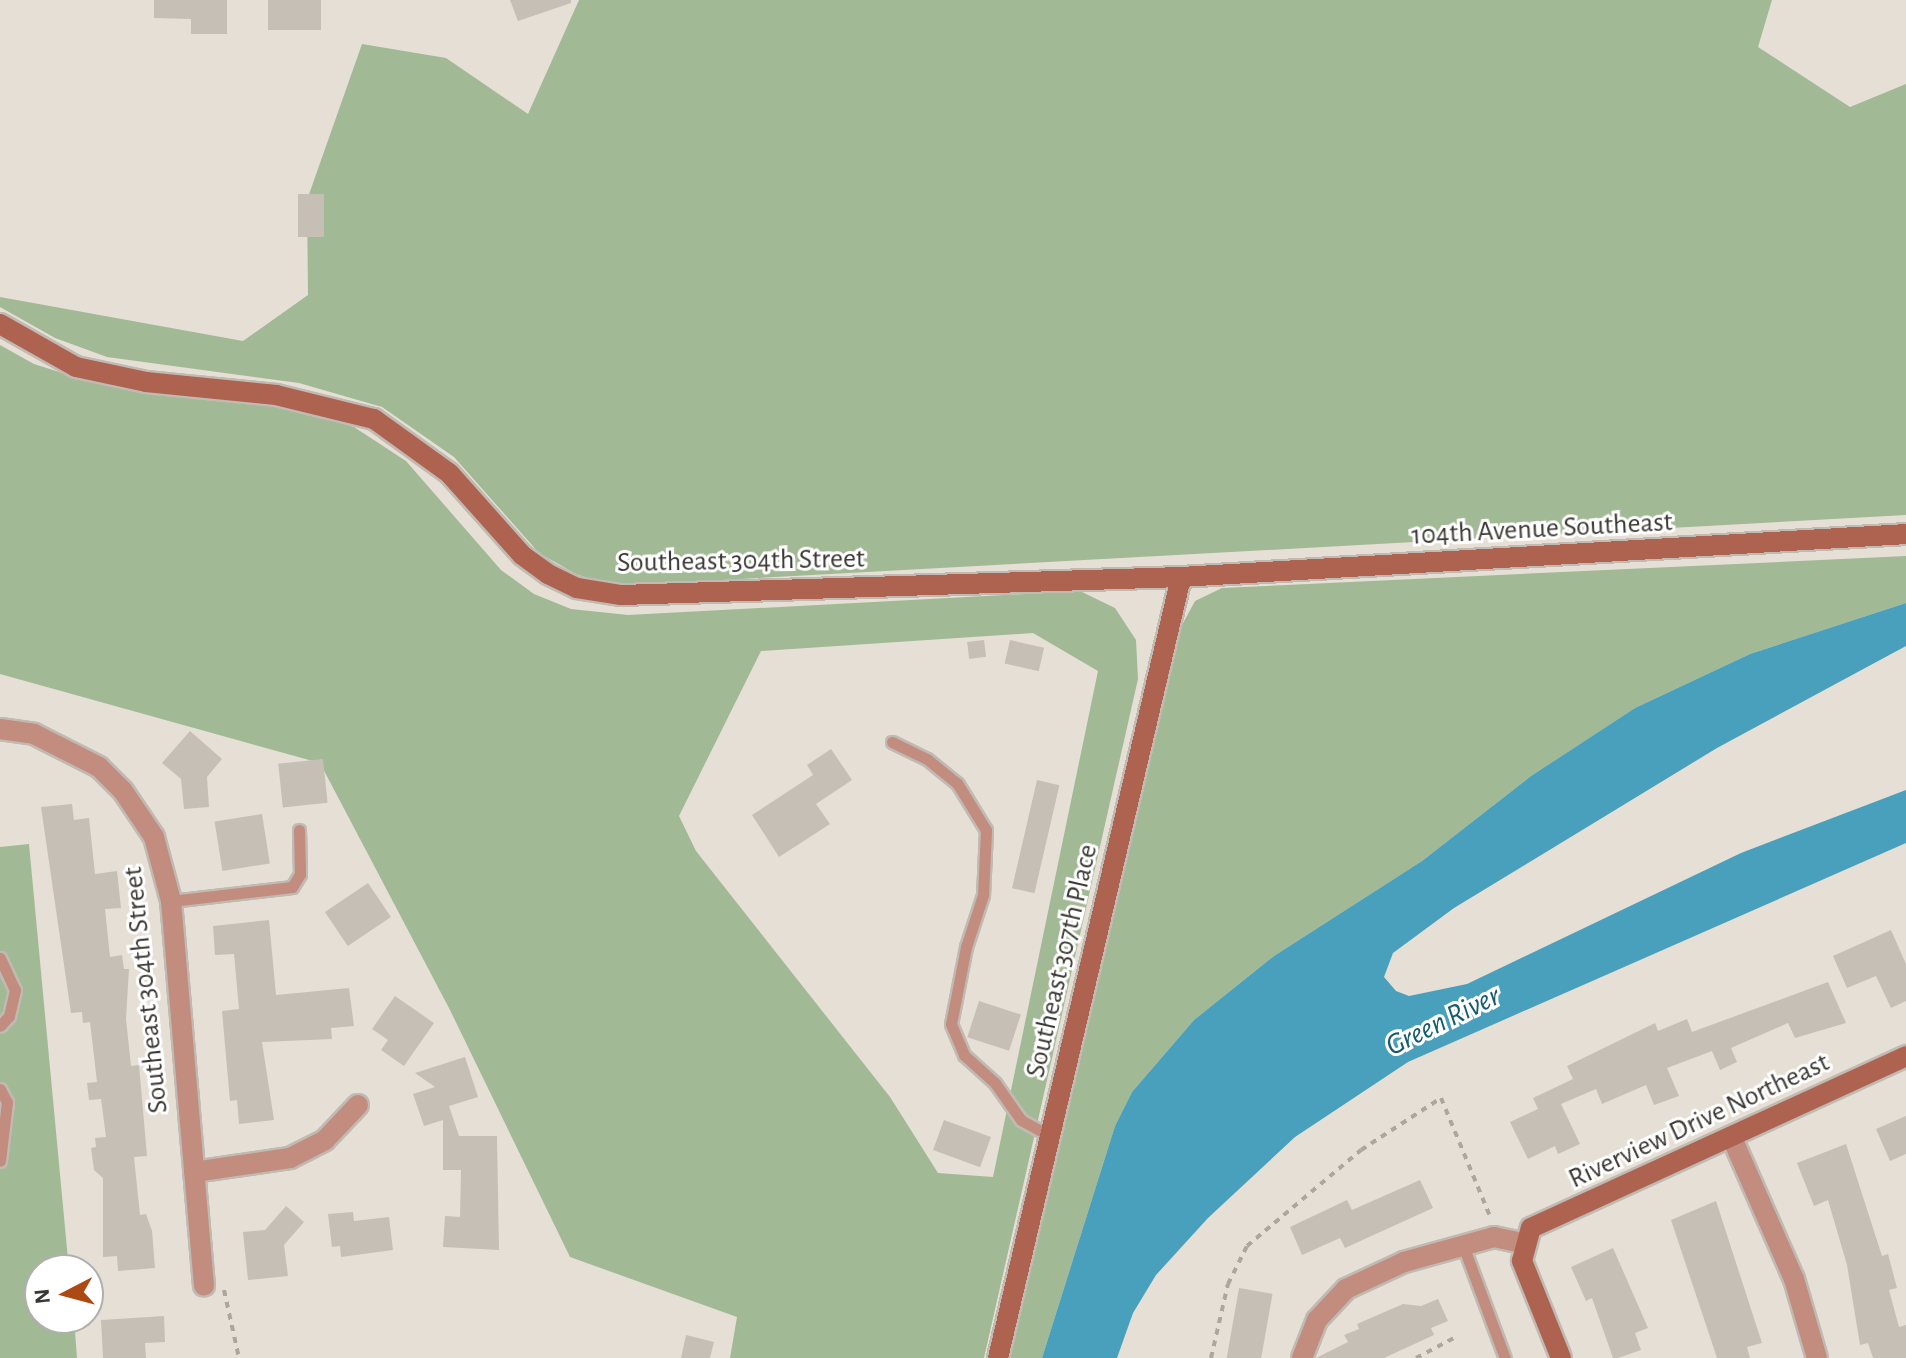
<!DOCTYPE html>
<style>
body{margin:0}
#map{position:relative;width:1906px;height:1358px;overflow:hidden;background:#e6dfd5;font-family:"Alegreya Sans",sans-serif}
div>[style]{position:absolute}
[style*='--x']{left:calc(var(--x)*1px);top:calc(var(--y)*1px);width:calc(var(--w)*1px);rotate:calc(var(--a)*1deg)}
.green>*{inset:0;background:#a2b995}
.water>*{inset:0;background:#49a0bc}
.building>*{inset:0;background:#c6bfb5;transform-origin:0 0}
.path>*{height:4px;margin-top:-2px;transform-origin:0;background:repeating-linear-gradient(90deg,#aba69e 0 6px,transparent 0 12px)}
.roads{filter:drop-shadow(2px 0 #c0bab2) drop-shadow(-2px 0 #c0bab2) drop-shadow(0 2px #c0bab2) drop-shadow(0 -2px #c0bab2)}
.lane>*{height:11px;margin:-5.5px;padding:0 5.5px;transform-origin:5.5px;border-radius:5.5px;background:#c28c7f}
.street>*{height:20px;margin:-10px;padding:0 10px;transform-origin:10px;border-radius:10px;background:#c28c7f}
.secondary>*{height:20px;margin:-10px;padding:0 10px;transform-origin:10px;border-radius:10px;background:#ae6250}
span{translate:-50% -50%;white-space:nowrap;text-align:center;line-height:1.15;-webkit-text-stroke:6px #fff;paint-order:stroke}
.street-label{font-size:28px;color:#3a3834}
.water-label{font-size:30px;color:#155b70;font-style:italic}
.north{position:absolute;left:24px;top:1254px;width:80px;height:80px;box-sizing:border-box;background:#fff;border:2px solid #b0afae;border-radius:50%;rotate:264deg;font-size:22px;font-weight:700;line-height:32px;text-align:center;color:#3a3834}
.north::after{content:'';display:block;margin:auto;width:28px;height:36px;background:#ad4a13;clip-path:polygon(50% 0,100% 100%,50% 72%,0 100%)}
</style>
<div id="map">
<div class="green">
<i style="clip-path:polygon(579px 0,1772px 0,1758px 47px,1850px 107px,1906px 84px,1906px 515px,612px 586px,576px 574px,539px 553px,454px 457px,382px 407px,299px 383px,107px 357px,55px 338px,0 307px,0 297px,243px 341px,308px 295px,307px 200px,362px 44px,446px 58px,528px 114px)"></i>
<i style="clip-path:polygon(evenodd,0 345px,34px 364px,94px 383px,286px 406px,354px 427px,406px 461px,501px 570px,534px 594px,571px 609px,628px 615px,1080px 591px,1115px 608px,1136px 640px,1138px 679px,984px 1358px,730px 1358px,737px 1317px,570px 1257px,450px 1010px,320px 763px,0 674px,0 345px,1033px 633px,1098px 671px,993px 1177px,938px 1173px,890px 1097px,696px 851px,679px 816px,761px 651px,1033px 633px)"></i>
<i style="clip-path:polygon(1906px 556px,1906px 603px,1750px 654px,1635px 708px,1531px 776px,1422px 861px,1274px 956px,1194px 1020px,1132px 1092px,1115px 1126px,1042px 1358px,1002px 1358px,1182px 625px,1195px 601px,1222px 588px)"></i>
<i style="clip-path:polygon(29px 844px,69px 1270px,40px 1270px,40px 1318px,74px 1318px,77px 1358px,0 1358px,0 847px)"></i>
</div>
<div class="water">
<i style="clip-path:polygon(1906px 603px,1906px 646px,1717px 748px,1454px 908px,1393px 953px,1384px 977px,1396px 991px,1409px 996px,1467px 984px,1741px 853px,1906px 790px,1906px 843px,1408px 1062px,1295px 1137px,1208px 1218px,1156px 1275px,1133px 1313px,1117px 1358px,1042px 1358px,1115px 1126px,1132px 1092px,1194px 1020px,1274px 956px,1422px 861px,1531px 776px,1635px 708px,1750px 654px)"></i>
</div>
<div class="building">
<i style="clip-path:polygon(154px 0,227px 0,227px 34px,191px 34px,191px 19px,154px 18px)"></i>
<i style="left:268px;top:0;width:53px;height:30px"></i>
<i style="clip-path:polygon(510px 0,571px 0,571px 3px,518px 21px)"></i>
<i style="left:324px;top:194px;width:43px;height:26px;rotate:90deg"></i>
<i style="left:984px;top:640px;width:17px;height:17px;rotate:83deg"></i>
<i style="left:1010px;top:640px;width:35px;height:24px;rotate:13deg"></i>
<i style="clip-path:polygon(190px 731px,222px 759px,207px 777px,209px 807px,184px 809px,181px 779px,162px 763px)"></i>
<i style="clip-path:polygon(831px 749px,852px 780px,816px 804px,830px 824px,779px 857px,752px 815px,813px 775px,807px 765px)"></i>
<i style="left:323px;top:759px;width:44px;height:45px;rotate:84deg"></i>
<i style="left:1037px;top:780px;width:23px;height:111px;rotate:13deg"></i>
<i style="clip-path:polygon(72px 804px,74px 820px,89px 818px,95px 874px,117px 871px,121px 908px,105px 909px,110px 957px,122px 955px,124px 969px,129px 969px,126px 1019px,131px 1066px,139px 1065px,147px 1156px,134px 1157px,140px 1215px,146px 1214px,152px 1231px,155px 1268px,118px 1271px,117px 1256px,103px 1257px,103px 1178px,94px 1170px,91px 1148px,96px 1147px,95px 1138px,106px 1137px,101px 1099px,89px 1100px,87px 1083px,97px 1082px,90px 1022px,83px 1023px,82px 1012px,71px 1013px,41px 807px)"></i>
<i style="left:262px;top:814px;width:50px;height:48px;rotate:81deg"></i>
<i style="left:368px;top:883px;width:41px;height:52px;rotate:56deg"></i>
<i style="clip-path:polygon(269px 920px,276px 995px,349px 988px,354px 1026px,331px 1028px,332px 1039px,262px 1042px,274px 1120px,239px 1124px,237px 1100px,230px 1101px,222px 1011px,239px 1009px,234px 954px,215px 955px,213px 926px)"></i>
<i style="clip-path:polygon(1891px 930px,1906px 964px,1906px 1001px,1891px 1008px,1876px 976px,1847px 988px,1833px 956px)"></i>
<i style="clip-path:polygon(1828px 982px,1846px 1023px,1795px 1038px,1788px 1023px,1731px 1048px,1737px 1062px,1720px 1070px,1712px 1051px,1667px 1068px,1679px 1096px,1654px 1105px,1646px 1085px,1602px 1104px,1596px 1089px,1561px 1104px,1580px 1144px,1558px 1154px,1555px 1146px,1528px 1159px,1510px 1122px,1538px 1109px,1533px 1098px,1573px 1079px,1567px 1066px,1655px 1023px,1658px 1031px,1687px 1019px,1692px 1032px)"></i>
<i style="clip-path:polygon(395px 996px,434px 1023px,404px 1066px,381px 1050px,388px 1040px,372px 1029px)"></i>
<i style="left:979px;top:1001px;width:44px;height:38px;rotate:18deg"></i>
<i style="clip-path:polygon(465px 1057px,478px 1097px,449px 1106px,459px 1136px,497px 1136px,499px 1250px,443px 1247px,445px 1216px,460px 1217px,461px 1170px,443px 1170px,443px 1120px,424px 1126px,413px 1094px,435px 1087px,415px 1073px)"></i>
<i style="clip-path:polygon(1906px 1116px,1906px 1154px,1890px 1161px,1876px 1129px)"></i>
<i style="left:944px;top:1120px;width:50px;height:32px;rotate:20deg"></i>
<i style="clip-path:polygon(1846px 1144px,1882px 1256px,1888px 1254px,1897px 1288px,1889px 1290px,1899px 1327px,1906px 1325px,1906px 1358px,1873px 1358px,1868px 1343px,1860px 1345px,1847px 1265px,1828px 1200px,1814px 1206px,1797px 1163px)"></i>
<i style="clip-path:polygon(1420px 1180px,1433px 1208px,1345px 1248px,1340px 1238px,1302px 1255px,1290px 1227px,1347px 1200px,1352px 1210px)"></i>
<i style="clip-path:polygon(1716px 1201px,1762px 1343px,1747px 1347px,1750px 1358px,1717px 1358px,1671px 1220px)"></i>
<i style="clip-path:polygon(286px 1206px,304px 1222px,284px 1245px,288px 1276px,248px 1280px,243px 1232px,265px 1230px)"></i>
<i style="clip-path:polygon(353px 1212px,354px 1221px,389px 1217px,393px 1250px,341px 1257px,340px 1246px,332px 1247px,328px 1214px)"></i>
<i style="clip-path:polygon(1613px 1248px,1648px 1328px,1635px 1333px,1641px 1350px,1618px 1358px,1613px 1358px,1592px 1298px,1586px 1301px,1571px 1267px)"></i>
<i style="left:1239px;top:1288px;width:34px;height:71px;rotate:10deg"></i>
<i style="clip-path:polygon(1438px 1299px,1448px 1321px,1431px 1328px,1434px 1335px,1384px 1358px,1316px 1358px,1348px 1342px,1344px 1335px,1359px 1329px,1357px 1324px,1403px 1304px,1421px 1306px)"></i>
<i style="clip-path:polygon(164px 1316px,165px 1342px,145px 1343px,146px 1358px,103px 1358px,101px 1320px)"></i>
<i style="clip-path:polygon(686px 1335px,714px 1342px,710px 1358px,681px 1358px)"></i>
</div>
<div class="path">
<i style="--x:224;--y:1290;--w:70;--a:77.6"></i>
<i style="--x:1211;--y:1358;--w:76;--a:-77.1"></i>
<i style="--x:1228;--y:1284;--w:42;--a:-63.4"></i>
<i style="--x:1247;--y:1246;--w:149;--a:-40.1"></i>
<i style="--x:1361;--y:1150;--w:95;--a:-33"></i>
<i style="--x:1441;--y:1098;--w:131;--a:67.5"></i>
<i style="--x:1416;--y:1358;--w:45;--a:-27.7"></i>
</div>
<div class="roads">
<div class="lane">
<i style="--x:892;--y:742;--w:39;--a:26"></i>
<i style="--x:927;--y:759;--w:38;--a:39"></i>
<i style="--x:957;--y:783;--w:55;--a:58.3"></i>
<i style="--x:986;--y:830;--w:65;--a:92.6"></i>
<i style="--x:983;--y:895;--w:55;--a:108.1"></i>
<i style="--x:966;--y:947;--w:78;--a:101"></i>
<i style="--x:951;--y:1024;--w:34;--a:67"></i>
<i style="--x:964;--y:1055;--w:42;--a:42.1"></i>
<i style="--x:995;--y:1083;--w:45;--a:54.9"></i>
<i style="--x:1021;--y:1120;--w:33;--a:29"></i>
<i style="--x:171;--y:901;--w:122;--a:-6.6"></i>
<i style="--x:292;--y:887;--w:15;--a:-58"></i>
<i style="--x:300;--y:874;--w:44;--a:-91.3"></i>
<i style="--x:0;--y:958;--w:35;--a:65"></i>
<i style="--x:15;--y:990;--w:27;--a:103"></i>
<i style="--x:9;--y:1016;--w:13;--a:132"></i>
<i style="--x:0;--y:1089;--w:15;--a:62"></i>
<i style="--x:7;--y:1102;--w:59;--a:96.8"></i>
<i style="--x:1464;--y:1248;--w:117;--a:69.6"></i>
</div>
<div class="street">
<i style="--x:0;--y:729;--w:34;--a:8"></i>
<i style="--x:34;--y:734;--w:73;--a:26.9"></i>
<i style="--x:99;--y:767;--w:34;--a:45"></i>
<i style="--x:123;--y:791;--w:55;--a:56"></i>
<i style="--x:154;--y:837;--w:66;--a:75.1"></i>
<i style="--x:171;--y:901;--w:386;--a:85.1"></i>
<i style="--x:1732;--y:1138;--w:154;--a:66.3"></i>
<i style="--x:1794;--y:1279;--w:82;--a:73.8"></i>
<i style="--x:194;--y:1172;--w:97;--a:-8.3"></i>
<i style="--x:290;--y:1158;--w:39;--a:-27"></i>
<i style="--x:325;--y:1140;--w:48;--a:-46.7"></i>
<i style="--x:1302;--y:1358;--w:41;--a:-68.5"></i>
<i style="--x:1317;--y:1320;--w:42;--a:-46.9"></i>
<i style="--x:1346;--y:1289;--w:64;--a:-25"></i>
<i style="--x:1404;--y:1262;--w:93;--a:-15.5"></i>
<i style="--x:1494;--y:1237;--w:30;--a:12"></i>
</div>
<div class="secondary">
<i style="--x:0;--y:324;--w:87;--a:29.5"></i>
<i style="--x:76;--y:367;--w:72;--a:12.1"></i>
<i style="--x:146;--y:382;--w:131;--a:5.7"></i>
<i style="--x:276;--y:395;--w:101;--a:13.8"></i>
<i style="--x:374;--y:419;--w:92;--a:35.8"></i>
<i style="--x:449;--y:473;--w:110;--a:48.3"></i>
<i style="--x:522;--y:555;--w:32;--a:36"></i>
<i style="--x:548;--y:574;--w:32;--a:26"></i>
<i style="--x:577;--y:588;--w:45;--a:9"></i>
<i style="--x:621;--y:595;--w:560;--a:-1.84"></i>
<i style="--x:1181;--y:577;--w:726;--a:-3.39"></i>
<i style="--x:998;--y:1358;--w:802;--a:-76.81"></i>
<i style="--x:1561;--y:1358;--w:105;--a:-111.9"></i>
<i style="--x:1522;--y:1261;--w:34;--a:-75"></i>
<i style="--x:1531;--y:1228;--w:413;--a:-24.6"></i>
</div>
</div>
<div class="street-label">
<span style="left:1542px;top:529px;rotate:-3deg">104th Avenue Southeast</span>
<span style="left:741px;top:561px;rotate:-1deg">Southeast 304th Street</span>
<span style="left:1062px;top:961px;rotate:-77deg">Southeast 307th Place</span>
<span style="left:146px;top:990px;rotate:-96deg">Southeast 304th Street</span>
<span style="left:1699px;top:1121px;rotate:-25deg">Riverview Drive Northeast</span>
</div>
<div class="water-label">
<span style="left:1443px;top:1021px;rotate:-26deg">Green River</span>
</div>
<div class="north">N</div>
</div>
